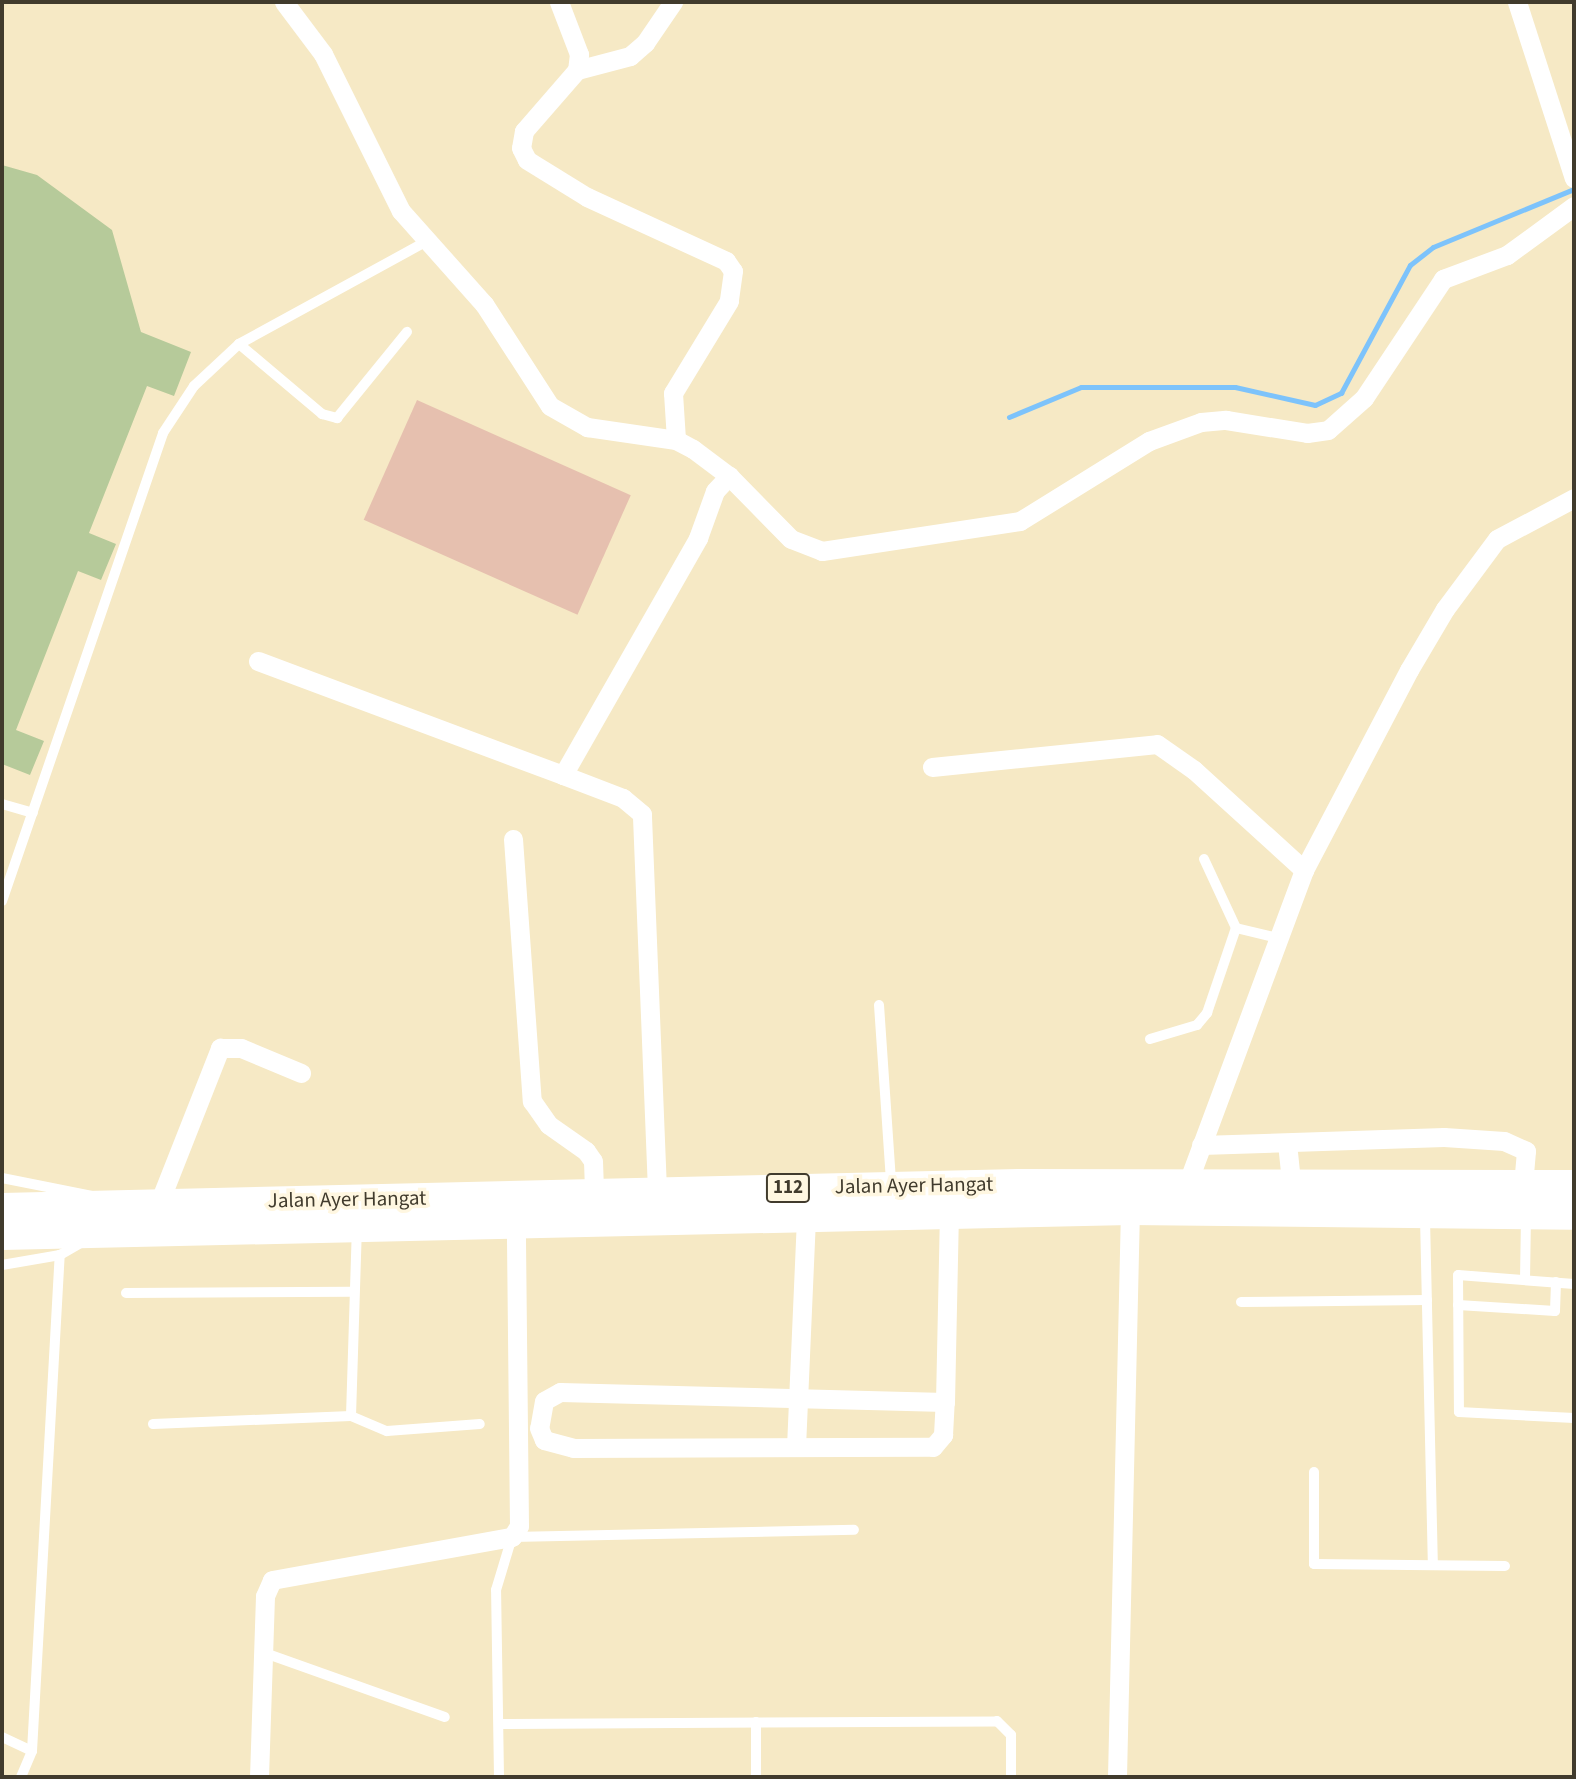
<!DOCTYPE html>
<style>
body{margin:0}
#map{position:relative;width:1576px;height:1779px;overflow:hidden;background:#f6e9c5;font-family:"Source Sans 3",sans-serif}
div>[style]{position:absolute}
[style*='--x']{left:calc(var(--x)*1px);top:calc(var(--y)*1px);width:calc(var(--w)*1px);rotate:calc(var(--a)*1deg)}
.green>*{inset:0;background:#b6ca9a}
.stream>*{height:5px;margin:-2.5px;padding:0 2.5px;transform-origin:2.5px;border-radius:2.5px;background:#7dc3fb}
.building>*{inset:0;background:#e6c0af;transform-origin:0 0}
.lane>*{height:10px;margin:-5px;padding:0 5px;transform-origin:5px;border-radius:5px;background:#fff}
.street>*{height:19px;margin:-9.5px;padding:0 9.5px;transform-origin:9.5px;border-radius:9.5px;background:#fff}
.primary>*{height:30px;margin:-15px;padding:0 15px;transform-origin:15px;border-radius:15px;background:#fff}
span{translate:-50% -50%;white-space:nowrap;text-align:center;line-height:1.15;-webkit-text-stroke:7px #fff7e1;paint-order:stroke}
.shield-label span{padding:2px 5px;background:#fff7e1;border:2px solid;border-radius:5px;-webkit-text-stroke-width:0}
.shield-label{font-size:19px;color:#413b2d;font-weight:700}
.street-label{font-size:21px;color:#413b2d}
.frame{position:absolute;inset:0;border:4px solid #413b2d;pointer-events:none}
</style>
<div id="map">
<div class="green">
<i style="clip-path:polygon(2px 165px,37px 175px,112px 230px,141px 332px,191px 352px,174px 396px,147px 386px,89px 533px,116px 544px,101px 580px,78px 571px,16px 730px,44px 741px,30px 775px,2px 764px)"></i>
</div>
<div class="stream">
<i style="--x:1009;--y:417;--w:78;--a:-22.6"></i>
<i style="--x:1081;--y:387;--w:154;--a:0"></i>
<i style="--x:1235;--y:387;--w:82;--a:12.7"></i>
<i style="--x:1315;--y:405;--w:29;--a:-25"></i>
<i style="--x:1341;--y:393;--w:145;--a:-61.7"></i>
<i style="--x:1410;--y:265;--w:29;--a:-38"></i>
<i style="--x:1433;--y:247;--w:152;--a:-22.4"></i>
</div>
<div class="building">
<i style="left:417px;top:400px;width:234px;height:131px;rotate:24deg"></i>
</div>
<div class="lane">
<i style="--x:239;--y:344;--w:109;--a:40.1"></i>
<i style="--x:322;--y:414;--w:16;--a:15"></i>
<i style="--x:337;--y:418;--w:111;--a:-50.9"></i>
<i style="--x:2;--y:804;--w:32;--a:16"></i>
<i style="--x:1204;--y:859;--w:76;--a:65.1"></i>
<i style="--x:1236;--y:928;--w:43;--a:13.4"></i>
<i style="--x:2;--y:901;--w:495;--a:-71"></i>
<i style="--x:163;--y:433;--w:56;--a:-56.6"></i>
<i style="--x:194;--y:386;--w:62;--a:-43"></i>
<i style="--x:239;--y:344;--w:212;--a:-28.7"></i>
<i style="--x:879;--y:1005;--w:178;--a:86.1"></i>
<i style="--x:1150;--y:1039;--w:49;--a:-16.6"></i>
<i style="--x:1197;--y:1025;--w:16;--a:-50"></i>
<i style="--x:1207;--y:1013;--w:90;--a:-71.2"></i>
<i style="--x:2;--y:1178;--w:93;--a:11.2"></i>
<i style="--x:1425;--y:1218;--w:347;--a:88.7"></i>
<i style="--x:2;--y:1265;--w:59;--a:-9.8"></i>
<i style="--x:60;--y:1255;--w:24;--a:-30"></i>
<i style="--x:1525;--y:1280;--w:61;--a:-89.1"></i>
<i style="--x:1574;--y:1284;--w:116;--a:-175.6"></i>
<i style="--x:1458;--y:1275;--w:137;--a:89.6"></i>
<i style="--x:1459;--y:1412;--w:115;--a:3"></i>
<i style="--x:126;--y:1293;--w:226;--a:-0.3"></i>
<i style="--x:1241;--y:1302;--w:186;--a:-0.6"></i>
<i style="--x:1458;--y:1305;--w:97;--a:3.5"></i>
<i style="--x:1555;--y:1311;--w:29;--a:-88"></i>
<i style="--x:351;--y:1416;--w:39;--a:23"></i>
<i style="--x:387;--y:1431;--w:93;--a:-4.3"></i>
<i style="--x:153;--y:1424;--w:198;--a:-2.3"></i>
<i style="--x:351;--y:1416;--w:186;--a:-88.2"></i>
<i style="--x:1314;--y:1472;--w:92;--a:90"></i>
<i style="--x:1314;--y:1564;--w:191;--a:0.6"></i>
<i style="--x:262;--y:1652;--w:194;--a:19.6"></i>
<i style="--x:756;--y:1722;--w:55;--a:90"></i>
<i style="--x:499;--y:1724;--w:498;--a:-0.3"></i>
<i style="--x:997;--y:1721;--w:20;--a:45"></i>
<i style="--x:1011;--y:1735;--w:42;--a:90"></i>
<i style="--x:2;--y:1737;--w:33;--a:25"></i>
<i style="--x:21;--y:1777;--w:28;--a:-67"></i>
<i style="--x:32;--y:1751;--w:497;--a:-86.8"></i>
<i style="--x:499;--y:1777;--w:187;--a:-90.9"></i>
<i style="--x:496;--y:1590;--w:55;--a:-73.2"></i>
<i style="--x:512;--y:1537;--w:342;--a:-1.2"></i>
</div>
<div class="street">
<i style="--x:284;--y:2;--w:65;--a:53.1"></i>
<i style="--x:323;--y:54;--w:175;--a:63.6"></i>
<i style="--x:401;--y:211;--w:125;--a:48.3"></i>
<i style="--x:484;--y:304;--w:121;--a:57.1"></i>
<i style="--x:550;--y:406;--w:43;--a:29.6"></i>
<i style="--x:587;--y:427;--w:90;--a:8.3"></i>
<i style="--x:676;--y:440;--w:19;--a:28"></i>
<i style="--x:693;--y:449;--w:45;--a:36.9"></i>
<i style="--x:729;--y:476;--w:88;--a:45.5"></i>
<i style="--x:791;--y:539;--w:33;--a:21"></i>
<i style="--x:822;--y:551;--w:200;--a:-8.6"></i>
<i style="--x:1020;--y:521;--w:152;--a:-31.8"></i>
<i style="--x:1149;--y:441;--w:55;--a:-20.1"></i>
<i style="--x:1201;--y:422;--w:25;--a:-5"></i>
<i style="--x:1226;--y:420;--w:82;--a:9.1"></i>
<i style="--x:1307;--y:433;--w:21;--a:-8"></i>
<i style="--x:1328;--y:430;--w:48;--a:-41.6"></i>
<i style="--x:1364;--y:398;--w:143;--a:-56.4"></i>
<i style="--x:1443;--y:279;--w:68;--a:-20.6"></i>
<i style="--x:1507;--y:255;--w:83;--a:-36.2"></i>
<i style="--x:559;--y:2;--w:56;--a:69"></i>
<i style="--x:579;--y:54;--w:16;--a:97"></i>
<i style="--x:577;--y:70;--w:81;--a:131"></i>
<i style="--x:524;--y:131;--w:17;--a:100"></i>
<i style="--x:521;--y:148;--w:13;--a:63"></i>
<i style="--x:527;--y:160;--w:70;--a:31.7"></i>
<i style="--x:587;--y:197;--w:153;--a:24.7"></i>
<i style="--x:726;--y:261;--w:12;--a:55"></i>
<i style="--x:733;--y:271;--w:30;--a:98"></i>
<i style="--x:729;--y:301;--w:108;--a:121.3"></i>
<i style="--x:673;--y:393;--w:47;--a:86.3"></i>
<i style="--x:1517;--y:2;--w:185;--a:72.1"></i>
<i style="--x:577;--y:70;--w:55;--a:-14.8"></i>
<i style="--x:630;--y:56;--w:20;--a:-41"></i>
<i style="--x:645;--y:43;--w:50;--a:-55.7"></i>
<i style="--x:258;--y:661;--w:326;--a:20.5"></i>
<i style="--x:932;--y:767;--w:226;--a:-5.8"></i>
<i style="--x:1157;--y:744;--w:45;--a:35.1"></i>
<i style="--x:1194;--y:770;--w:149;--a:42.3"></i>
<i style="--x:513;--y:839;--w:263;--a:85.9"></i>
<i style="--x:532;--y:1101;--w:29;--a:55"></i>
<i style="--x:549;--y:1125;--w:45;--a:35.1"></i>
<i style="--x:586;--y:1151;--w:12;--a:55"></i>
<i style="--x:593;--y:1161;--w:32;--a:88"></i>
<i style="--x:1287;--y:1143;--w:39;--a:84"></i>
<i style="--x:1201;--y:1145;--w:243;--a:-1.9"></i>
<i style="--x:1444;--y:1137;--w:60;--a:3.8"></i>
<i style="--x:1504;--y:1141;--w:24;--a:24"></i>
<i style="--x:1526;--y:1151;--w:35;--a:95"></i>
<i style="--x:1188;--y:1182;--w:333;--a:-69.6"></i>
<i style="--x:1304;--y:870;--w:226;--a:-62.3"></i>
<i style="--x:1409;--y:670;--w:71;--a:-59.5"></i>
<i style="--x:1445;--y:609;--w:87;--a:-53.4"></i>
<i style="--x:1497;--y:539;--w:87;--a:-28"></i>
<i style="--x:657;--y:1190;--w:376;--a:-92.3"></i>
<i style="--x:642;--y:814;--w:25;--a:-140"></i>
<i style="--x:623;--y:798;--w:64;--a:-159"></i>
<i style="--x:563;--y:775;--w:273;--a:-60.3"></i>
<i style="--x:698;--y:538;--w:50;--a:-70.1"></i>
<i style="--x:715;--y:491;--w:21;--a:-47"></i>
<i style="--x:159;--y:1203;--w:167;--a:-68.5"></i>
<i style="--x:220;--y:1048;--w:21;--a:0"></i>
<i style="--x:241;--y:1048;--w:65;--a:22.6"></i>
<i style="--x:945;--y:1402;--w:385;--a:-178.5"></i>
<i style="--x:560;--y:1392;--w:18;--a:151"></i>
<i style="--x:544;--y:1401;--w:27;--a:100"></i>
<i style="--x:539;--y:1428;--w:13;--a:67"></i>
<i style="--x:544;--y:1440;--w:30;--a:15"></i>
<i style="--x:573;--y:1448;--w:360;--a:-0.2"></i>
<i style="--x:933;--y:1447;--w:16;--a:-50"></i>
<i style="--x:943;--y:1435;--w:33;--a:-87"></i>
<i style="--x:945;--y:1402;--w:186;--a:-88.8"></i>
<i style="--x:796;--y:1447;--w:230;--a:-87.5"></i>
<i style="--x:259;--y:1777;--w:181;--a:-88.1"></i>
<i style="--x:265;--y:1596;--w:17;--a:-66"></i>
<i style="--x:272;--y:1580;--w:244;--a:-10.2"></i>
<i style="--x:512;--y:1537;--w:13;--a:-58"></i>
<i style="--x:519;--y:1526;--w:300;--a:-90.6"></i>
<i style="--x:1117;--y:1777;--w:567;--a:-88.69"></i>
</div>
<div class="primary">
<i style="--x:2;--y:1208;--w:1018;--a:-1.35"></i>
<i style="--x:1020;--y:1184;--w:554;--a:0.1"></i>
<i style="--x:2;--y:1235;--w:1128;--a:-1.27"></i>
<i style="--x:1130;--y:1210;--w:444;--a:0.6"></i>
</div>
<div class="shield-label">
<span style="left:788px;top:1188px">112</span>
</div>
<div class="street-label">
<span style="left:914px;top:1185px;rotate:-1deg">Jalan Ayer Hangat</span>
<span style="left:347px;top:1199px;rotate:-1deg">Jalan Ayer Hangat</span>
</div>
<div class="frame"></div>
</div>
